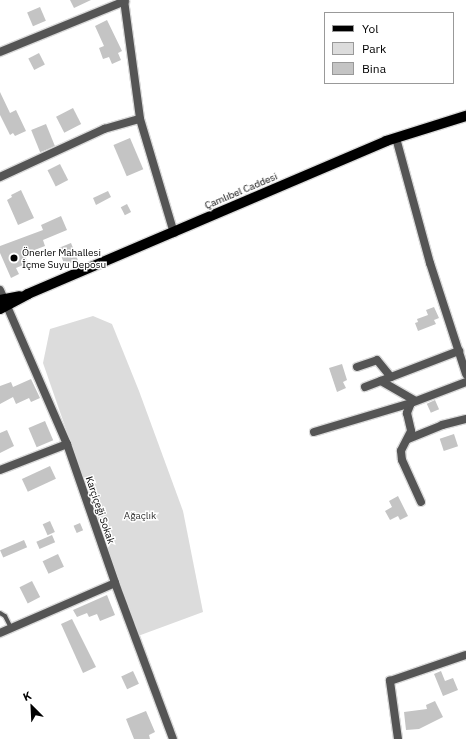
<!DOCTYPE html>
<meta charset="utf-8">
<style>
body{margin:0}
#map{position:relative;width:466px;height:739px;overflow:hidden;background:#fff;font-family:"IBM Plex Sans",sans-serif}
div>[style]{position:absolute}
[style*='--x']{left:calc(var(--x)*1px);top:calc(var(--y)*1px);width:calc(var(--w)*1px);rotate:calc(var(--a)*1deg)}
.green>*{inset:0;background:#dcdcdc}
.building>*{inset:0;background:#c4c4c4;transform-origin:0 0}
.roads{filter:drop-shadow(1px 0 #dbdbdb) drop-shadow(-1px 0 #dbdbdb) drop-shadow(0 1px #dbdbdb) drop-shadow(0 -1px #dbdbdb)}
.service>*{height:4px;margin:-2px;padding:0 2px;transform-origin:2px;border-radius:2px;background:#555}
.minor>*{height:8px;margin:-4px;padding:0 4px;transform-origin:4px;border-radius:4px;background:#555}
.primary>*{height:10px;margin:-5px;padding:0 5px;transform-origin:5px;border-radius:5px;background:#000}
.dots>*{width:11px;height:11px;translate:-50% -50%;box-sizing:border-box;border:2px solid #fff;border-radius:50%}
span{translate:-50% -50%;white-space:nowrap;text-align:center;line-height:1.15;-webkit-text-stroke:3px #fff;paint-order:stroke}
.street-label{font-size:10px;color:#000}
.poi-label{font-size:10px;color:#000}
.left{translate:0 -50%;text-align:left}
.park-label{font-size:10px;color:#333}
.legend{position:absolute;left:324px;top:12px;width:130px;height:72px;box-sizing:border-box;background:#fff;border:1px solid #999;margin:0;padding:5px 7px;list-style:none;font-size:12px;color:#000}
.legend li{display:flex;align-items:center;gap:8px;height:20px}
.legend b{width:20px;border:1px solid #999}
.north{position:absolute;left:12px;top:687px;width:40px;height:40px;-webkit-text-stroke:3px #fff;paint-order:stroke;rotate:336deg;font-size:11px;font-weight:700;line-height:16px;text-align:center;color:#000}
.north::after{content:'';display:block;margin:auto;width:14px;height:18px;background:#000;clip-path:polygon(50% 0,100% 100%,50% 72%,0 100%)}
</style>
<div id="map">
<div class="green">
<i style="clip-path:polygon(93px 316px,112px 324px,139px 391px,183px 511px,203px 612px,138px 636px,43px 363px,50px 329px)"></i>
</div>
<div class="building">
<i style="clip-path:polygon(70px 0,91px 0,74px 8px)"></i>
<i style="left:40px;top:7px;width:15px;height:14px;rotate:67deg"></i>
<i style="clip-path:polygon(107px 20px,122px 51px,118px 53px,121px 60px,112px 64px,109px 57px,103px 59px,99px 48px,104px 46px,95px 26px)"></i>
<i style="left:39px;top:53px;width:13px;height:12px;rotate:63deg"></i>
<i style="clip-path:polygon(0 92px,10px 113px,16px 110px,26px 131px,15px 136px,13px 133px,10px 135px,0 115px)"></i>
<i style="left:73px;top:108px;width:18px;height:19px;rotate:63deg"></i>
<i style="left:46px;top:124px;width:24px;height:16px;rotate:68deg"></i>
<i style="left:130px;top:138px;width:34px;height:18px;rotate:67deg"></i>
<i style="left:60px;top:164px;width:18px;height:14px;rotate:63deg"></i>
<i style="clip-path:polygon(21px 190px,34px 218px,18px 225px,7px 200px,12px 197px,11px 195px)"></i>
<i style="clip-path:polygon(108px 191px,111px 197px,96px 205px,93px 198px)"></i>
<i style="left:127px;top:204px;width:9px;height:7px;rotate:63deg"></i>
<i style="clip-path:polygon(61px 216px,67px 230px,43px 240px,45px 246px,24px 254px,28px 263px,16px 268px,19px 274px,11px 278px,0 253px,0 246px,43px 230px,41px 225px)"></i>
<i style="left:71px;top:243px;width:18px;height:14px;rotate:68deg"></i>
<i style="clip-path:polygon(434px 307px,439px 318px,434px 320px,436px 324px,418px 331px,415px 323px,418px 322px,417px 319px,428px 315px,426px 310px)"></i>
<i style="clip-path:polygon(342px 364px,347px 380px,343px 382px,346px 388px,337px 392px,329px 368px)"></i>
<i style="clip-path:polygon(31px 379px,40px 398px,31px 402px,29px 398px,16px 404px,13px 397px,0 404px,0 386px,11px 382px,13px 387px)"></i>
<i style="left:435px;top:400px;width:10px;height:9px;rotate:66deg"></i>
<i style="left:45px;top:421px;width:21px;height:18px;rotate:67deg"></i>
<i style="clip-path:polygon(7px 430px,14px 446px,0 453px,0 433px)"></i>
<i style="left:454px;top:434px;width:13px;height:15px;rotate:72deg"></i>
<i style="left:50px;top:466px;width:14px;height:31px;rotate:65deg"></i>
<i style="clip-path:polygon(398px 496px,408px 516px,400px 520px,398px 516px,390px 520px,385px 511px,392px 507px,389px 501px)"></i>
<i style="left:50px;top:521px;width:12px;height:8px;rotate:66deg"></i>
<i style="left:80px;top:523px;width:8px;height:7px;rotate:67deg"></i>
<i style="left:52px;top:535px;width:8px;height:17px;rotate:67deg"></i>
<i style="left:24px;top:540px;width:8px;height:26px;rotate:67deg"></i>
<i style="left:58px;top:554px;width:14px;height:17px;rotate:65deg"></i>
<i style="left:32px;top:581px;width:18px;height:14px;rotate:63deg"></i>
<i style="clip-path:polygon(107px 595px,115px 615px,100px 621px,97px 614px,89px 617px,87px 613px,77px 617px,73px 610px)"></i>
<i style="clip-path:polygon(72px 619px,96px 667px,83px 673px,61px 624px)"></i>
<i style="left:133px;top:671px;width:14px;height:13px;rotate:65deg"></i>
<i style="clip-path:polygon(441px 671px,445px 681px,453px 678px,458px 690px,443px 696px,434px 674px)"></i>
<i style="clip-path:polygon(435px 701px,443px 717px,419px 729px,406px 730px,404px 712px,427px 709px,426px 705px)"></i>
<i style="clip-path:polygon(146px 711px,155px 732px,149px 735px,150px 739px,134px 739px,126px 719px)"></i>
</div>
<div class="roads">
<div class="service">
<i style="--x:0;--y:613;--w:6;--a:31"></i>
<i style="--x:5;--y:616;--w:13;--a:63"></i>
</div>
<div class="minor">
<i style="--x:124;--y:0;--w:120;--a:82.3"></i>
<i style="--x:140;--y:119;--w:119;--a:73.4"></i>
<i style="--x:0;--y:52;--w:135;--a:-22.2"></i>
<i style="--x:396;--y:138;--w:130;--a:74.8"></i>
<i style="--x:430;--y:263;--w:117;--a:72"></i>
<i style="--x:0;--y:177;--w:115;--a:-24.8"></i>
<i style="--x:104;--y:129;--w:37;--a:-16"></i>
<i style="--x:0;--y:290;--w:168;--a:66.5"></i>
<i style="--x:67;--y:444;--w:147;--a:70.9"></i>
<i style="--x:115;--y:583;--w:166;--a:69.6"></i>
<i style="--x:357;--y:367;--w:21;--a:-19"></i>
<i style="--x:377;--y:360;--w:22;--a:51"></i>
<i style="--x:381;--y:381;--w:39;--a:30"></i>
<i style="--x:365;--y:387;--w:101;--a:-21"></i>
<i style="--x:411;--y:403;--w:11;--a:112"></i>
<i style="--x:407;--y:413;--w:18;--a:77"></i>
<i style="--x:411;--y:431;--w:22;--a:117"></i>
<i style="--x:401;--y:451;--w:9;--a:84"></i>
<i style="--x:402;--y:460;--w:46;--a:65.7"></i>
<i style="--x:314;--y:432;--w:101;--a:-16.6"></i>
<i style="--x:411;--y:403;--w:59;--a:-20.9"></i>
<i style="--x:408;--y:439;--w:37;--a:-22"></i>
<i style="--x:442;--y:425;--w:25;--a:-14"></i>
<i style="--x:0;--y:470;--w:72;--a:-21.2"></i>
<i style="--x:0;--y:633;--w:125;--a:-23.5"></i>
<i style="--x:398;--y:739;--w:59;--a:-97.9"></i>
<i style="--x:390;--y:681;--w:80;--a:-18.9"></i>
</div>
<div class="primary">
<i style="--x:0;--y:300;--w:20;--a:-11"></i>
<i style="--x:0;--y:309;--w:32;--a:-28"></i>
<i style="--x:28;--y:294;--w:389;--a:-23.1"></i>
<i style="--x:386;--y:141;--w:84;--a:-17.4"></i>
</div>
</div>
<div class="dots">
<i style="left:14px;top:258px;background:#000"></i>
</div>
<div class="street-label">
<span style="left:241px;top:191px;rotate:-23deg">Çamlıbel Caddesi</span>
<span style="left:100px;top:510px;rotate:71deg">Karçiçeği Sokak</span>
</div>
<div class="poi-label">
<span class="left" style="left:22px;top:258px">Önerler Mahallesi<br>İçme Suyu Deposu</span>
</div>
<div class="park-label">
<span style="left:140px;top:516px">Ağaçlık</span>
</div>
<ul class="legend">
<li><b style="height:5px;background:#000"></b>Yol</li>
<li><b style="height:11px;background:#dcdcdc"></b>Park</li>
<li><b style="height:11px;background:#c4c4c4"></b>Bina</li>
</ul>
<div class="north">K</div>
</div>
